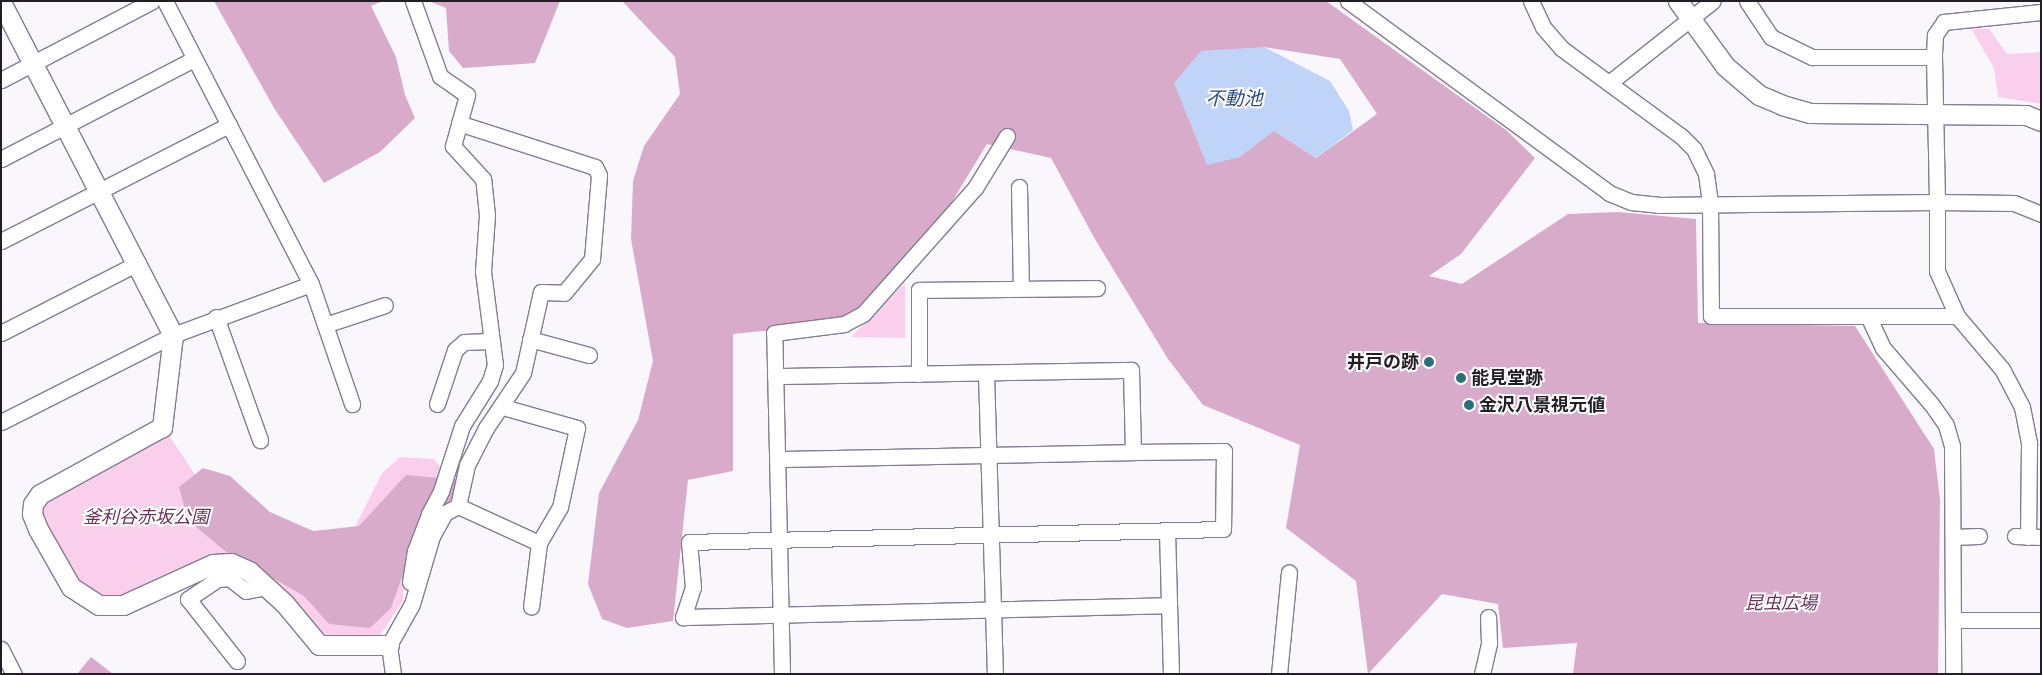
<!DOCTYPE html>
<html>
<head>
<meta charset="utf-8">
<style>
	body { margin:0 }
	#map { position:relative; width:2042px; height:675px; overflow:hidden; background:#f9f7fc; font-family:"Libre Baskerville","Noto Sans JP",serif }
	div>[style] { position:absolute }
	.green>* { inset:0; background:#facfec }
	.forest>* { inset:0; background:#d9abca }
	.water>* { inset:0; background:#bfd4f7 }
	.roads { filter:drop-shadow(1px 0 #837d91) drop-shadow(-1px 0 #837d91) drop-shadow(0 1px #837d91) drop-shadow(0 -1px #837d91) }
	.minor>* { height:15px; margin:-7.5px; padding:0 7.5px; transform-origin:7.5px; border-radius:7.5px; background:#fff }
	.tertiary>* { height:19px; margin:-9.5px; padding:0 9.5px; transform-origin:9.5px; border-radius:9.5px; background:#fff }
	.dots>* { width:14px; height:14px; translate:-50% -50%; box-sizing:border-box; border:2px solid #fff; border-radius:50% }
	span { translate:-50% -50%; white-space:nowrap; text-align:center; line-height:1.15; -webkit-text-stroke:4px #fff; paint-order:stroke }
	.poi-label { font-size:18px; color:#211e26; font-weight:700 }
	.right { translate:-100% -50%; text-align:right }
	.left { translate:0 -50%; text-align:left }
	.park-label { font-size:18px; color:#6b325c; font-style:italic }
	.water-label { font-size:19px; color:#2e4c83; font-style:italic }
	.frame { position:absolute; inset:0; border:2px solid #211e26; pointer-events:none }
</style>
</head>
<body>
<div id="map">
	<div class="green">
		<i style="clip-path:polygon(1971px 28px,1989px 29px,2007px 54px,2041px 52px,2041px 104px,1998px 97px,1994px 68px)"></i>
		<i style="clip-path:polygon(905px 284px,905px 338px,851px 337px,896px 292px)"></i>
		<i style="clip-path:polygon(168px 434px,208px 494px,304px 560px,354px 529px,382px 473px,400px 457px,433px 459px,441px 467px,440px 484px,404px 558px,403px 601px,380px 635px,326px 636px,268px 575px,243px 558px,221px 554px,122px 596px,104px 596px,77px 582px,41px 513px,45px 500px)"></i>
	</div>
	<div class="forest">
		<i style="clip-path:polygon(214px 1px,383px 1px,371px 6px,396px 57px,405px 95px,415px 118px,380px 152px,324px 183px,274px 108px)"></i>
		<i style="clip-path:polygon(429px 1px,560px 1px,535px 63px,463px 68px,449px 51px,446px 8px)"></i>
		<i style="clip-path:polygon(evenodd,622px 1px,1326px 1px,1506px 130px,1535px 158px,1461px 254px,1429px 276px,1462px 284px,1568px 214px,1618px 212px,1696px 219px,1698px 323px,1855px 326px,1934px 449px,1940px 500px,1938px 674px,1573px 674px,1577px 643px,1503px 648px,1498px 604px,1442px 594px,1368px 674px,1356px 581px,1286px 528px,1300px 445px,1203px 405px,1168px 359px,1096px 241px,1051px 158px,987px 144px,907px 276px,846px 322px,733px 334px,733px 471px,688px 480px,673px 621px,627px 628px,602px 619px,588px 584px,599px 493px,638px 420px,653px 361px,631px 239px,633px 181px,644px 146px,680px 94px,675px 57px,622px 1px,1264px 47px,1340px 59px,1377px 114px,1316px 158px,1274px 131px,1264px 47px)"></i>
		<i style="clip-path:polygon(203px 468px,230px 476px,270px 512px,313px 531px,359px 526px,406px 475px,459px 480px,449px 504px,421px 523px,391px 608px,370px 628px,329px 624px,304px 596px,225px 551px,188px 520px,179px 487px)"></i>
		<i style="clip-path:polygon(91px 657px,113px 674px,77px 674px)"></i>
	</div>
	<div class="water">
		<i style="clip-path:polygon(1264px 47px,1330px 81px,1349px 111px,1353px 130px,1316px 158px,1274px 131px,1240px 157px,1207px 165px,1174px 83px,1201px 51px)"></i>
	</div>
	<div class="roads">
		<div class="minor">
			<i style="left:1348px;top:1px;width:324px;rotate:36.3deg"></i>
			<i style="left:1609px;top:193px;width:24px;rotate:22deg"></i>
			<i style="left:1631px;top:202px;width:27px;rotate:6deg"></i>
			<i style="left:1658px;top:205px;width:279px;rotate:-0.6deg"></i>
			<i style="left:1937px;top:202px;width:69px;rotate:90deg"></i>
			<i style="left:1937px;top:271px;width:49px;rotate:66deg"></i>
			<i style="left:1957px;top:316px;width:70px;rotate:49.7deg"></i>
			<i style="left:2002px;top:369px;width:43px;rotate:62.2deg"></i>
			<i style="left:2022px;top:407px;width:38px;rotate:79deg"></i>
			<i style="left:2029px;top:444px;width:93px;rotate:90.6deg"></i>
			<i style="left:1531px;top:1px;width:29px;rotate:65deg"></i>
			<i style="left:1543px;top:27px;width:28px;rotate:49deg"></i>
			<i style="left:1561px;top:48px;width:149px;rotate:36.3deg"></i>
			<i style="left:1681px;top:136px;width:18px;rotate:45deg"></i>
			<i style="left:1694px;top:149px;width:28px;rotate:64deg"></i>
			<i style="left:1706px;top:174px;width:29px;rotate:82deg"></i>
			<i style="left:1710px;top:203px;width:113px;rotate:89.5deg"></i>
			<i style="left:1711px;top:316px;width:246px"></i>
			<i style="left:1747px;top:1px;width:43px;rotate:56.3deg"></i>
			<i style="left:1771px;top:37px;width:46px;rotate:26deg"></i>
			<i style="left:1812px;top:57px;width:122px"></i>
			<i style="left:2041px;top:12px;width:98px;rotate:174.1deg"></i>
			<i style="left:1944px;top:22px;width:16px;rotate:125deg"></i>
			<i style="left:1935px;top:35px;width:22px;rotate:93deg"></i>
			<i style="left:1934px;top:57px;width:145px;rotate:88.8deg"></i>
			<i style="left:1937px;top:202px;width:77px;rotate:0.7deg"></i>
			<i style="left:2014px;top:203px;width:29px;rotate:22deg"></i>
			<i style="left:1px;top:80px;width:170px;rotate:-27.6deg"></i>
			<i style="left:1609px;top:83px;width:132px;rotate:-38.3deg"></i>
			<i style="left:1px;top:159px;width:217px;rotate:-27.4deg"></i>
			<i style="left:1019px;top:187px;width:101px;rotate:88.9deg"></i>
			<i style="left:1px;top:241px;width:256px;rotate:-27deg"></i>
			<i style="left:311px;top:284px;width:127px;rotate:71.1deg"></i>
			<i style="left:216px;top:317px;width:131px;rotate:70.3deg"></i>
			<i style="left:1869px;top:318px;width:33px;rotate:65deg"></i>
			<i style="left:1883px;top:348px;width:75px;rotate:49.3deg"></i>
			<i style="left:1932px;top:405px;width:24px;rotate:55deg"></i>
			<i style="left:1946px;top:425px;width:22px;rotate:74deg"></i>
			<i style="left:1952px;top:446px;width:228px;rotate:89.7deg"></i>
			<i style="left:325px;top:325px;width:63px;rotate:-18.4deg"></i>
			<i style="left:1px;top:333px;width:154px;rotate:-27.1deg"></i>
			<i style="left:530px;top:339px;width:61px;rotate:15.2deg"></i>
			<i style="left:986px;top:373px;width:301px;rotate:88.3deg"></i>
			<i style="left:919px;top:374px;width:84px;rotate:-90deg"></i>
			<i style="left:919px;top:290px;width:178px;rotate:-0.6deg"></i>
			<i style="left:775px;top:376px;width:356px;rotate:-1deg"></i>
			<i style="left:1131px;top:370px;width:82px;rotate:88.6deg"></i>
			<i style="left:1133px;top:452px;width:91px;rotate:-0.6deg"></i>
			<i style="left:1224px;top:451px;width:78px;rotate:90.7deg"></i>
			<i style="left:1223px;top:529px;width:534px;rotate:178.61deg"></i>
			<i style="left:689px;top:542px;width:45px;rotate:84.9deg"></i>
			<i style="left:693px;top:587px;width:32px;rotate:108deg"></i>
			<i style="left:683px;top:617px;width:486px;rotate:-1.4deg"></i>
			<i style="left:437px;top:404px;width:57px;rotate:-71.6deg"></i>
			<i style="left:455px;top:350px;width:12px;rotate:-42deg"></i>
			<i style="left:464px;top:342px;width:27px;rotate:-2deg"></i>
			<i style="left:503px;top:407px;width:77px;rotate:15.8deg"></i>
			<i style="left:577px;top:428px;width:81px;rotate:102.1deg"></i>
			<i style="left:560px;top:507px;width:42px;rotate:120.3deg"></i>
			<i style="left:539px;top:543px;width:64px;rotate:97.1deg"></i>
			<i style="left:1px;top:422px;width:193px;rotate:-26.8deg"></i>
			<i style="left:173px;top:335px;width:147px;rotate:-20.3deg"></i>
			<i style="left:311px;top:284px;width:318px;rotate:-117.3deg"></i>
			<i style="left:778px;top:459px;width:355px;rotate:-1.1deg"></i>
			<i style="left:458px;top:506px;width:89px;rotate:24.6deg"></i>
			<i style="left:1167px;top:531px;width:143px;rotate:88.4deg"></i>
			<i style="left:2015px;top:536px;width:26px;rotate:2deg"></i>
			<i style="left:1953px;top:537px;width:26px;rotate:-2deg"></i>
			<i style="left:410px;top:582px;width:31px;rotate:-81deg"></i>
			<i style="left:415px;top:551px;width:40px;rotate:-69deg"></i>
			<i style="left:429px;top:514px;width:26px;rotate:-62deg"></i>
			<i style="left:441px;top:491px;width:68px;rotate:-72.1deg"></i>
			<i style="left:462px;top:426px;width:53px;rotate:-58.1deg"></i>
			<i style="left:490px;top:381px;width:17px;rotate:-73deg"></i>
			<i style="left:495px;top:365px;width:95px;rotate:-97.3deg"></i>
			<i style="left:483px;top:271px;width:56px;rotate:-85.9deg"></i>
			<i style="left:487px;top:215px;width:36px;rotate:-96deg"></i>
			<i style="left:483px;top:179px;width:45px;rotate:-132.3deg"></i>
			<i style="left:453px;top:146px;width:53px;rotate:-74.6deg"></i>
			<i style="left:467px;top:95px;width:33px;rotate:-145deg"></i>
			<i style="left:440px;top:76px;width:80px;rotate:-109.8deg"></i>
			<i style="left:1953px;top:620px;width:88px"></i>
			<i style="left:1px;top:649px;width:28px;rotate:63deg"></i>
			<i style="left:237px;top:661px;width:79px;rotate:-128.3deg"></i>
			<i style="left:188px;top:599px;width:36px;rotate:-34deg"></i>
			<i style="left:218px;top:579px;width:11px;rotate:-5deg"></i>
			<i style="left:229px;top:578px;width:21px;rotate:37deg"></i>
			<i style="left:246px;top:591px;width:21px;rotate:-11deg"></i>
			<i style="left:393px;top:674px;width:29px;rotate:-98deg"></i>
			<i style="left:389px;top:645px;width:47px;rotate:-60.7deg"></i>
			<i style="left:412px;top:604px;width:71px;rotate:-73.6deg"></i>
			<i style="left:432px;top:536px;width:26px;rotate:-61deg"></i>
			<i style="left:445px;top:513px;width:15px;rotate:-28deg"></i>
			<i style="left:458px;top:506px;width:42px;rotate:-77.6deg"></i>
			<i style="left:467px;top:465px;width:42px;rotate:-62.8deg"></i>
			<i style="left:486px;top:428px;width:66px;rotate:-56.1deg"></i>
			<i style="left:523px;top:373px;width:83px;rotate:-77.5deg"></i>
			<i style="left:541px;top:292px;width:23px;rotate:2deg"></i>
			<i style="left:564px;top:293px;width:44px;rotate:-50.5deg"></i>
			<i style="left:592px;top:259px;width:84px;rotate:-85.2deg"></i>
			<i style="left:599px;top:175px;width:9px;rotate:-117deg"></i>
			<i style="left:595px;top:167px;width:143px;rotate:-162.1deg"></i>
			<i style="left:782px;top:674px;width:341px;rotate:-91.3deg"></i>
			<i style="left:774px;top:333px;width:71px;rotate:-7.3deg"></i>
			<i style="left:844px;top:324px;width:21px;rotate:-28deg"></i>
			<i style="left:863px;top:314px;width:169px;rotate:-48.4deg"></i>
			<i style="left:975px;top:188px;width:61px;rotate:-58.4deg"></i>
			<i style="left:1279px;top:674px;width:102px;rotate:-84.4deg"></i>
			<i style="left:1482px;top:674px;width:32px;rotate:-77deg"></i>
			<i style="left:1489px;top:643px;width:26px;rotate:-92deg"></i>
		</div>
		<div class="tertiary">
			<i style="left:1678px;top:1px;width:80px;rotate:54.1deg"></i>
			<i style="left:1725px;top:66px;width:45px;rotate:40.5deg"></i>
			<i style="left:1759px;top:95px;width:25px;rotate:23deg"></i>
			<i style="left:1782px;top:105px;width:29px;rotate:16deg"></i>
			<i style="left:1810px;top:113px;width:216px;rotate:0.5deg"></i>
			<i style="left:2026px;top:115px;width:16px;rotate:22deg"></i>
			<i style="left:1px;top:2px;width:375px;rotate:62.7deg"></i>
			<i style="left:173px;top:335px;width:93px;rotate:96.8deg"></i>
			<i style="left:162px;top:427px;width:139px;rotate:151.2deg"></i>
			<i style="left:40px;top:494px;width:12px;rotate:125deg"></i>
			<i style="left:33px;top:504px;width:10px;rotate:96deg"></i>
			<i style="left:32px;top:514px;width:16px;rotate:68deg"></i>
			<i style="left:38px;top:529px;width:67px;rotate:60.4deg"></i>
			<i style="left:71px;top:587px;width:33px;rotate:33deg"></i>
			<i style="left:99px;top:605px;width:24px"></i>
			<i style="left:123px;top:605px;width:99px;rotate:-24.5deg"></i>
			<i style="left:213px;top:564px;width:18px;rotate:-3deg"></i>
			<i style="left:231px;top:563px;width:20px;rotate:24deg"></i>
			<i style="left:249px;top:571px;width:49px;rotate:42.5deg"></i>
			<i style="left:285px;top:604px;width:53px;rotate:50.3deg"></i>
			<i style="left:319px;top:645px;width:70px"></i>
		</div>
	</div>
	<div class="dots">
		<i style="left:1429px;top:362px;background:#277178"></i>
		<i style="left:1461px;top:378px;background:#277178"></i>
		<i style="left:1469px;top:405px;background:#277178"></i>
	</div>
	<div class="poi-label">
		<span class="right" style="left:1419px;top:362px">井戸の跡</span>
		<span class="left" style="left:1471px;top:378px">能見堂跡</span>
		<span class="left" style="left:1479px;top:405px">金沢八景視元値</span>
	</div>
	<div class="park-label">
		<span style="left:146px;top:517px">釜利谷赤坂公園</span>
		<span style="left:1781px;top:603px">昆虫広場</span>
	</div>
	<div class="water-label">
		<span style="left:1234px;top:99px">不動池</span>
	</div>
	<div class="frame"></div>
</div>
</body>
</html>
